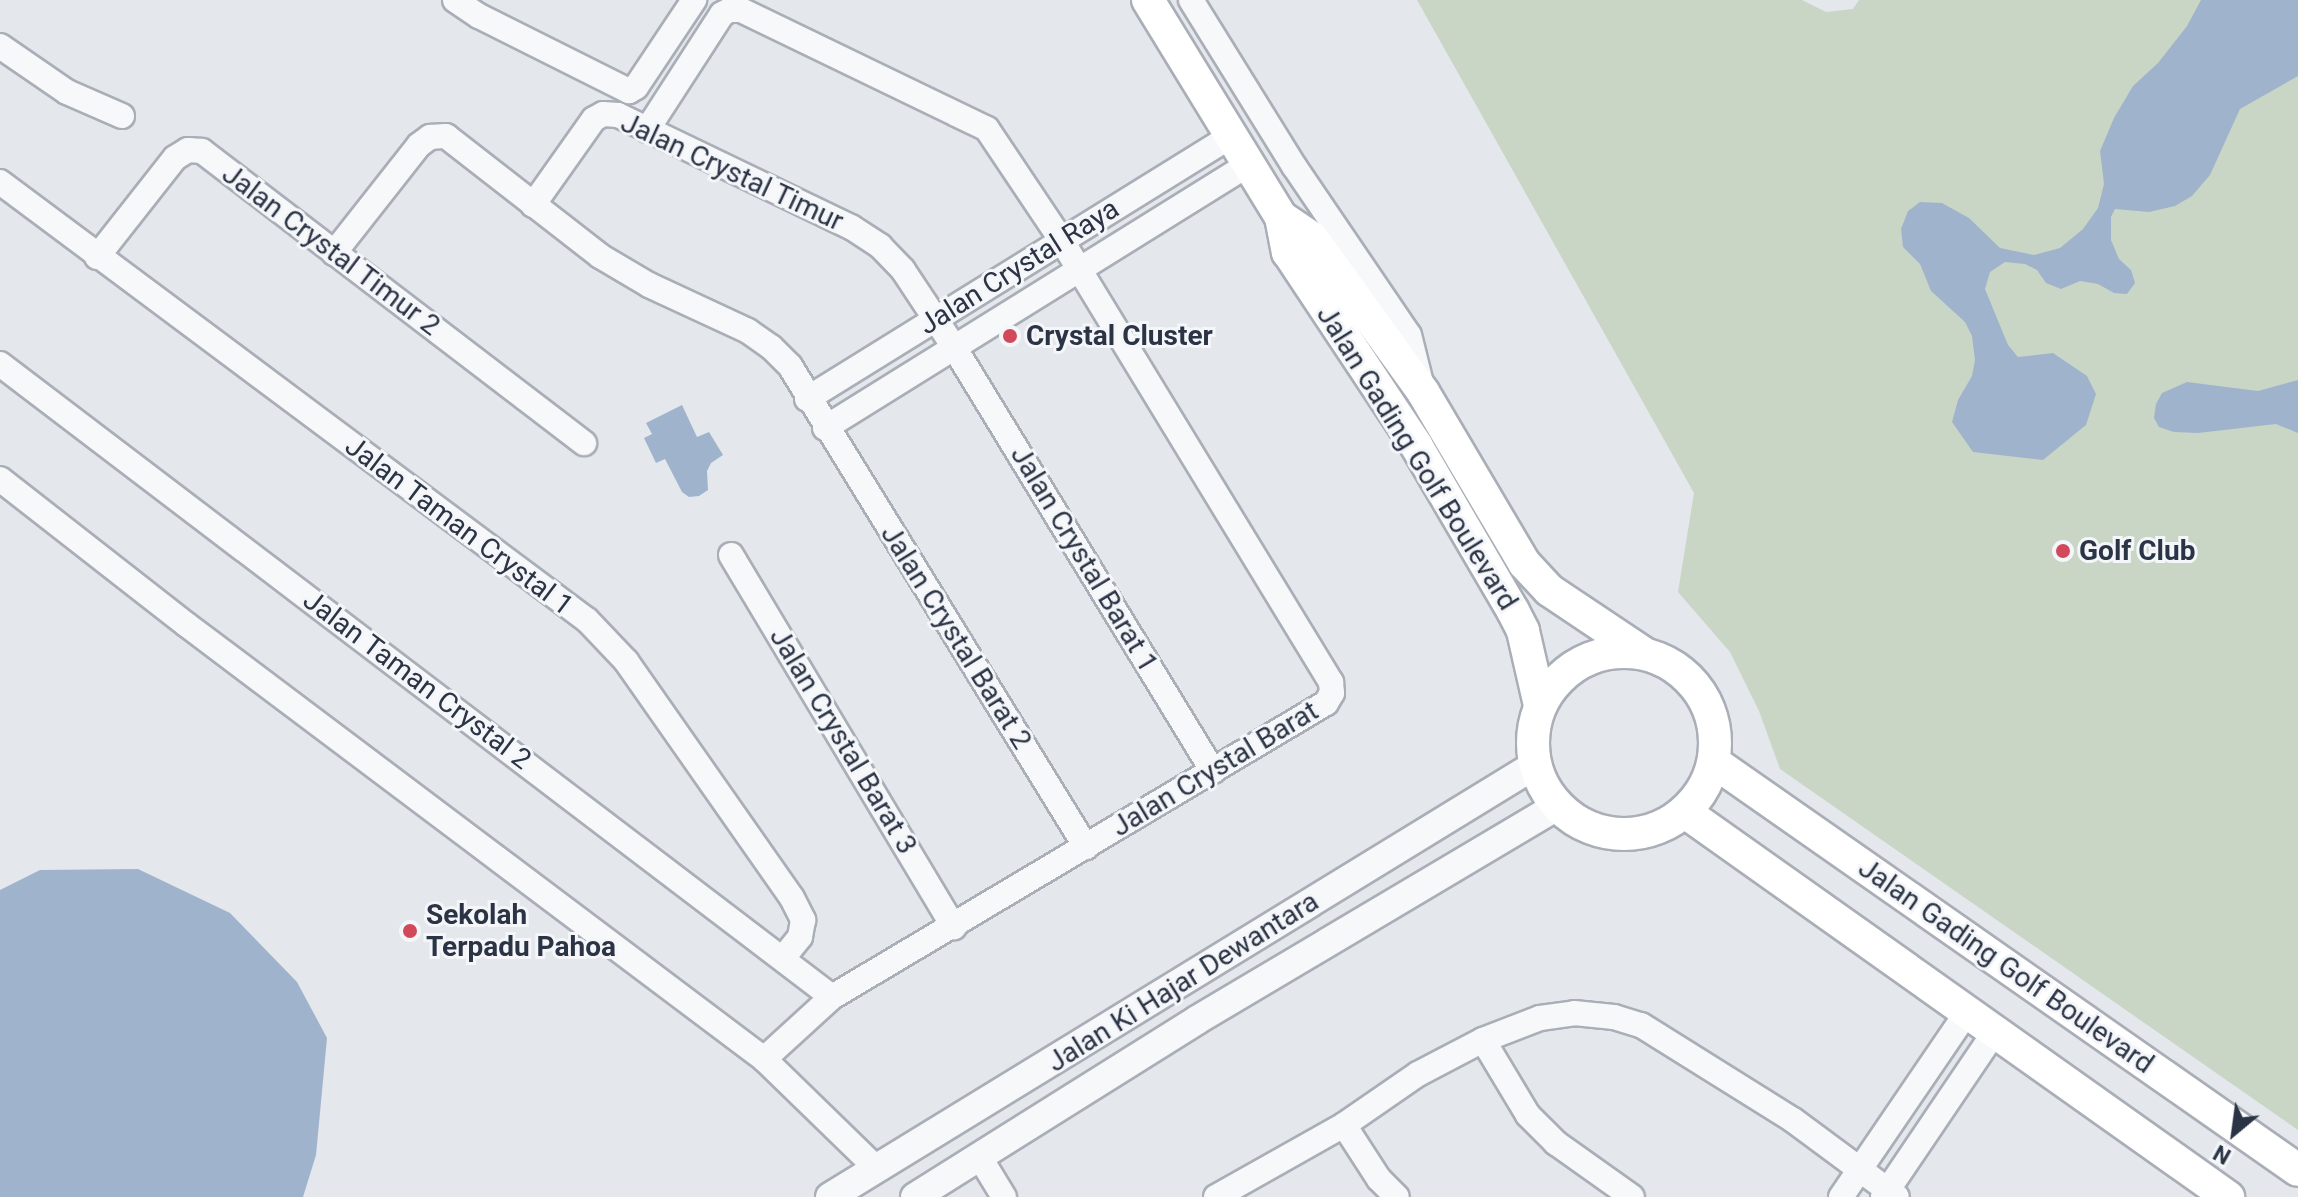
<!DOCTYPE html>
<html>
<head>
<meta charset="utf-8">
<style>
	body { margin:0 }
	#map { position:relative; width:2298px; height:1197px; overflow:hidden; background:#e4e7ec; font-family:Roboto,sans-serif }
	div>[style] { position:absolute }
	.green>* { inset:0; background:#c9d6c5 }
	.water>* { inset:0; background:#9fb4cc }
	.roads { filter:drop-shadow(2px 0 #a9aeb7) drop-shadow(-2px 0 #a9aeb7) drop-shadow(0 2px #a9aeb7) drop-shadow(0 -2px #a9aeb7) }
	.minor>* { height:24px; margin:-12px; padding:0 12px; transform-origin:12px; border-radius:12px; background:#f7f8fa }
	.tertiary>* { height:28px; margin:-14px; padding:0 14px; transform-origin:14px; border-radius:14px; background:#f7f8fa }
	.secondary>* { height:32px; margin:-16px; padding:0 16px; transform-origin:16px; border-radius:16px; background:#fff }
	.secondary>.ring { margin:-16px; padding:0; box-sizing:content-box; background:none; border:32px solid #fff; border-radius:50% }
	.dots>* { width:22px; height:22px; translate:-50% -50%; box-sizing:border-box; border:4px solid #f4f6f9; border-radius:50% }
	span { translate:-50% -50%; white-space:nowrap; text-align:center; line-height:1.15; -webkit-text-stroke:6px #f4f6f9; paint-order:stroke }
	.street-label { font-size:28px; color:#2b3445 }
	.poi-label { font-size:28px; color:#2b3445; font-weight:700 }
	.left { translate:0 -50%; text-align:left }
	.north { position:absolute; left:2194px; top:1093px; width:80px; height:80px; -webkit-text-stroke:6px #f4f6f9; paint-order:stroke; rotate:209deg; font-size:22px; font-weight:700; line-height:32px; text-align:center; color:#2b3445 }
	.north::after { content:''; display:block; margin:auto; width:28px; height:36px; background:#2b3445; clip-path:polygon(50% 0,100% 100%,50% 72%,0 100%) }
</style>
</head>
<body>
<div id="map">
	<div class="green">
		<i style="clip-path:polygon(1417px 0,1802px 0,1826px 12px,1853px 9px,1859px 0,2298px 0,2298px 1130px,1780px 769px,1759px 711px,1730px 652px,1678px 592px,1694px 493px)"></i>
	</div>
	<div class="water">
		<i style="clip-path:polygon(2201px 0,2298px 0,2298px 76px,2240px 109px,2210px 175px,2192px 196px,2175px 206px,2149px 212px,2115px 209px,2111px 217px,2111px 240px,2119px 259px,2131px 270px,2135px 283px,2127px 294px,2114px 293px,2098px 284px,2080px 281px,2061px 289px,2046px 283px,2037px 270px,2025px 264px,2005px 262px,1990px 272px,1985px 289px,2008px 345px,2018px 357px,2053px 353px,2087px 376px,2096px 394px,2086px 425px,2043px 460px,1973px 452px,1952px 422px,1958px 400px,1972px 376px,1975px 360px,1972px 336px,1965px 322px,1931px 291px,1920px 264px,1903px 247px,1901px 229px,1908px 211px,1920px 202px,1942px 203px,1969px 218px,2000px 248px,2034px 255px,2060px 248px,2083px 229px,2098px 208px,2104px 184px,2100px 151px,2114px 118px,2133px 86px,2158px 63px,2187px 26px)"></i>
		<i style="clip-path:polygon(2298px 380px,2298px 433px,2276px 424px,2198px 433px,2174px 432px,2159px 427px,2154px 418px,2156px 404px,2162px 393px,2187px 382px,2258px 391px)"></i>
		<i style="clip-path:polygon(682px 405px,697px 437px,709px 432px,723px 455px,711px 463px,707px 471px,708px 490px,699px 496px,689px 497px,682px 492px,665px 459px,656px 463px,644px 438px,652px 434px,646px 423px)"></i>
		<i style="clip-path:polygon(138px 869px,230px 913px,297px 982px,327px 1038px,316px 1155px,303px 1197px,0 1197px,0 890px,40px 870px)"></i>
	</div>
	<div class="roads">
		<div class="minor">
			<i style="left:455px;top:0;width:29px;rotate:34deg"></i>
			<i style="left:479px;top:16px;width:168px;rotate:26.6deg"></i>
			<i style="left:629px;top:91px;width:8px;rotate:-30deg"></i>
			<i style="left:636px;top:87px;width:105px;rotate:-56.3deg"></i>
			<i style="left:1191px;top:0;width:195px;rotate:58.2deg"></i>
			<i style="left:1294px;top:166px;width:204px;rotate:55.8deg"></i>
			<i style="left:1409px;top:335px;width:54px;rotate:76deg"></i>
			<i style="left:0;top:46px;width:81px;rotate:34.5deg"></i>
			<i style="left:67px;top:92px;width:60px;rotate:23.6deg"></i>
			<i style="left:647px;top:130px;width:138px;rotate:-57.1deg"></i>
			<i style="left:722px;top:14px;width:9px;rotate:-27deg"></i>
			<i style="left:730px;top:10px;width:11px"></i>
			<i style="left:741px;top:10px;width:273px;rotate:25.8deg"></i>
			<i style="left:987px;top:129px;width:135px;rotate:56.2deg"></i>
			<i style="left:1062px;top:241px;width:517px;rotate:58.62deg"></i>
			<i style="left:1331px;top:682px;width:11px;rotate:85deg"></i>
			<i style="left:1332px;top:693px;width:12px;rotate:121deg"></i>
			<i style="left:1326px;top:703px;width:575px;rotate:149.24deg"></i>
			<i style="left:832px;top:997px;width:92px;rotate:137.6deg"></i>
			<i style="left:0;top:182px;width:732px;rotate:36.73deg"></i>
			<i style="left:587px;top:620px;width:57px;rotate:46.4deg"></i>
			<i style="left:626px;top:661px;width:289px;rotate:55deg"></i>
			<i style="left:792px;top:898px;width:25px;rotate:63deg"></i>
			<i style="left:803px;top:920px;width:17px;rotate:100deg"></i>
			<i style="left:800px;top:937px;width:27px;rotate:129deg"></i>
			<i style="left:533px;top:205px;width:105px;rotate:-54.7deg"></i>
			<i style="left:594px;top:119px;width:10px;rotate:-29deg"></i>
			<i style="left:603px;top:114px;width:15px;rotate:4deg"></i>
			<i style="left:618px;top:115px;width:259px;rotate:25.7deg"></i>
			<i style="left:851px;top:227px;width:35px;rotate:33deg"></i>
			<i style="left:880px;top:246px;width:33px;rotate:46deg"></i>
			<i style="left:903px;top:270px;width:92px;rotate:56.5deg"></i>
			<i style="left:954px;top:347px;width:497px;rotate:58.6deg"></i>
			<i style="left:334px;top:253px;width:137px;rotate:-51.8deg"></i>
			<i style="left:419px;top:145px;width:14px;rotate:-36deg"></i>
			<i style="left:430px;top:137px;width:16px;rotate:-4deg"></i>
			<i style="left:446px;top:136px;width:195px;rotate:37.9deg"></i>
			<i style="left:600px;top:256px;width:57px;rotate:30.6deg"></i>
			<i style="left:649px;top:285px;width:109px;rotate:24.9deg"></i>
			<i style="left:748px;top:331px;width:28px;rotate:35deg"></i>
			<i style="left:771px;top:347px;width:27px;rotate:45deg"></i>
			<i style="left:790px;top:366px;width:565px;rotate:58.39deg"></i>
			<i style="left:97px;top:257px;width:126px;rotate:-51.8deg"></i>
			<i style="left:175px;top:158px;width:15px;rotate:-32deg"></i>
			<i style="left:188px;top:150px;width:14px;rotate:4deg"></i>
			<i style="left:202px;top:151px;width:481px;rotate:37.4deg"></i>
			<i style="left:0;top:364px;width:1045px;rotate:37.26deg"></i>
			<i style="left:807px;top:399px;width:499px;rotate:-31.8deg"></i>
			<i style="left:825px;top:428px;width:499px;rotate:-31.9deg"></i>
			<i style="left:0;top:479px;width:237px;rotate:38deg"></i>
			<i style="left:187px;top:625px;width:722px;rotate:36.95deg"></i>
			<i style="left:764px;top:1059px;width:158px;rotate:44.2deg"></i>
			<i style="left:731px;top:555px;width:434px;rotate:59.1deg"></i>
			<i style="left:1483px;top:1040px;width:87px;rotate:59deg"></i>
			<i style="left:1528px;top:1115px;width:40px;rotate:45deg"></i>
			<i style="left:1556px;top:1143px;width:93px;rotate:35.4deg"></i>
			<i style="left:1344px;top:1125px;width:64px;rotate:57.1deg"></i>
			<i style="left:1379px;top:1179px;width:25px;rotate:45deg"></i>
			<i style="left:979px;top:1156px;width:48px;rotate:58.6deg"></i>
			<i style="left:1216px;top:1197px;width:147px;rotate:-29.4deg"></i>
			<i style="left:1344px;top:1125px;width:90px;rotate:-34.6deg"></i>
			<i style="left:1418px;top:1074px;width:73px;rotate:-27.6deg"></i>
			<i style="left:1483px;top:1040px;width:61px;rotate:-21.1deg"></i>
			<i style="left:1540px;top:1018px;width:34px;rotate:-8deg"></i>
			<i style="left:1574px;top:1013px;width:40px;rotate:5.7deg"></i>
			<i style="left:1614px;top:1017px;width:28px;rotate:17deg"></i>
			<i style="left:1641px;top:1025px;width:179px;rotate:32deg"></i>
			<i style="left:1793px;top:1120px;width:129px;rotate:36.5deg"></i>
			<i style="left:1841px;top:1197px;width:222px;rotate:-55.7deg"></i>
			<i style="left:1883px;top:1197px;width:198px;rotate:-55.9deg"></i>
		</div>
		<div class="tertiary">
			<i style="left:830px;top:1197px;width:827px;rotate:-31.5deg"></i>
			<i style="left:915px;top:1197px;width:333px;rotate:-32.1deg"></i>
			<i style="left:1197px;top:1020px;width:420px;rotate:-30.7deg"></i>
		</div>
		<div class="secondary">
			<i style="left:1148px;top:0;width:255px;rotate:58.5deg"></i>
			<i style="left:1281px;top:217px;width:36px;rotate:79deg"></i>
			<i style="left:1288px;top:252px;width:232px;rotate:56.4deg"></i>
			<i style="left:1416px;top:445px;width:192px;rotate:59.7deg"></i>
			<i style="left:1513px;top:611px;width:22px;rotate:63deg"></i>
			<i style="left:1523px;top:631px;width:76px;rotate:77.1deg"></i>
			<i style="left:1281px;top:217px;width:37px;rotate:34deg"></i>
			<i style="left:1312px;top:238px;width:190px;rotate:54.2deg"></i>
			<i style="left:1423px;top:392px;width:199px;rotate:59.4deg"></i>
			<i style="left:1524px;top:563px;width:37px;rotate:47deg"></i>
			<i style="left:1549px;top:590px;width:113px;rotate:33.8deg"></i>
			<i class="ring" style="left:1533px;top:652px;width:150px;height:150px"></i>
			<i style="left:1714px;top:762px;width:712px;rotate:34.94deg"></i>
			<i style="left:1685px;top:812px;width:666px;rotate:35.34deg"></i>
		</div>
	</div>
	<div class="dots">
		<i style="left:1010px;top:336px;background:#d1495b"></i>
		<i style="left:2063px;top:551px;background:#d1495b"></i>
		<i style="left:410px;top:931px;background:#d1495b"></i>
	</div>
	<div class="street-label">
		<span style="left:732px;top:172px;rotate:25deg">Jalan Crystal Timur</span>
		<span style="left:331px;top:250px;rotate:37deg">Jalan Crystal Timur 2</span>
		<span style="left:1019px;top:267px;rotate:-32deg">Jalan Crystal Raya</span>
		<span style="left:1417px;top:458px;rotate:58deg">Jalan Gading Golf Boulevard</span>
		<span style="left:459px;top:526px;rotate:37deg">Jalan Taman Crystal 1</span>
		<span style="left:1084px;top:559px;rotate:59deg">Jalan Crystal Barat 1</span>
		<span style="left:956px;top:637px;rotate:58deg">Jalan Crystal Barat 2</span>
		<span style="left:417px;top:680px;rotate:37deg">Jalan Taman Crystal 2</span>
		<span style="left:843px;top:741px;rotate:59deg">Jalan Crystal Barat 3</span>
		<span style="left:1215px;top:769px;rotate:-31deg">Jalan Crystal Barat</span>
		<span style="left:2006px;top:966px;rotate:35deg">Jalan Gading Golf Boulevard</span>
		<span style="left:1183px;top:982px;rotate:-32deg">Jalan Ki Hajar Dewantara</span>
	</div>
	<div class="poi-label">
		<span class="left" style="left:1026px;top:336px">Crystal Cluster</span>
		<span class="left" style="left:2079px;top:551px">Golf Club</span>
		<span class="left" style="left:426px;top:931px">Sekolah<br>Terpadu Pahoa</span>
	</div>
	<div class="north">N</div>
</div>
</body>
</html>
